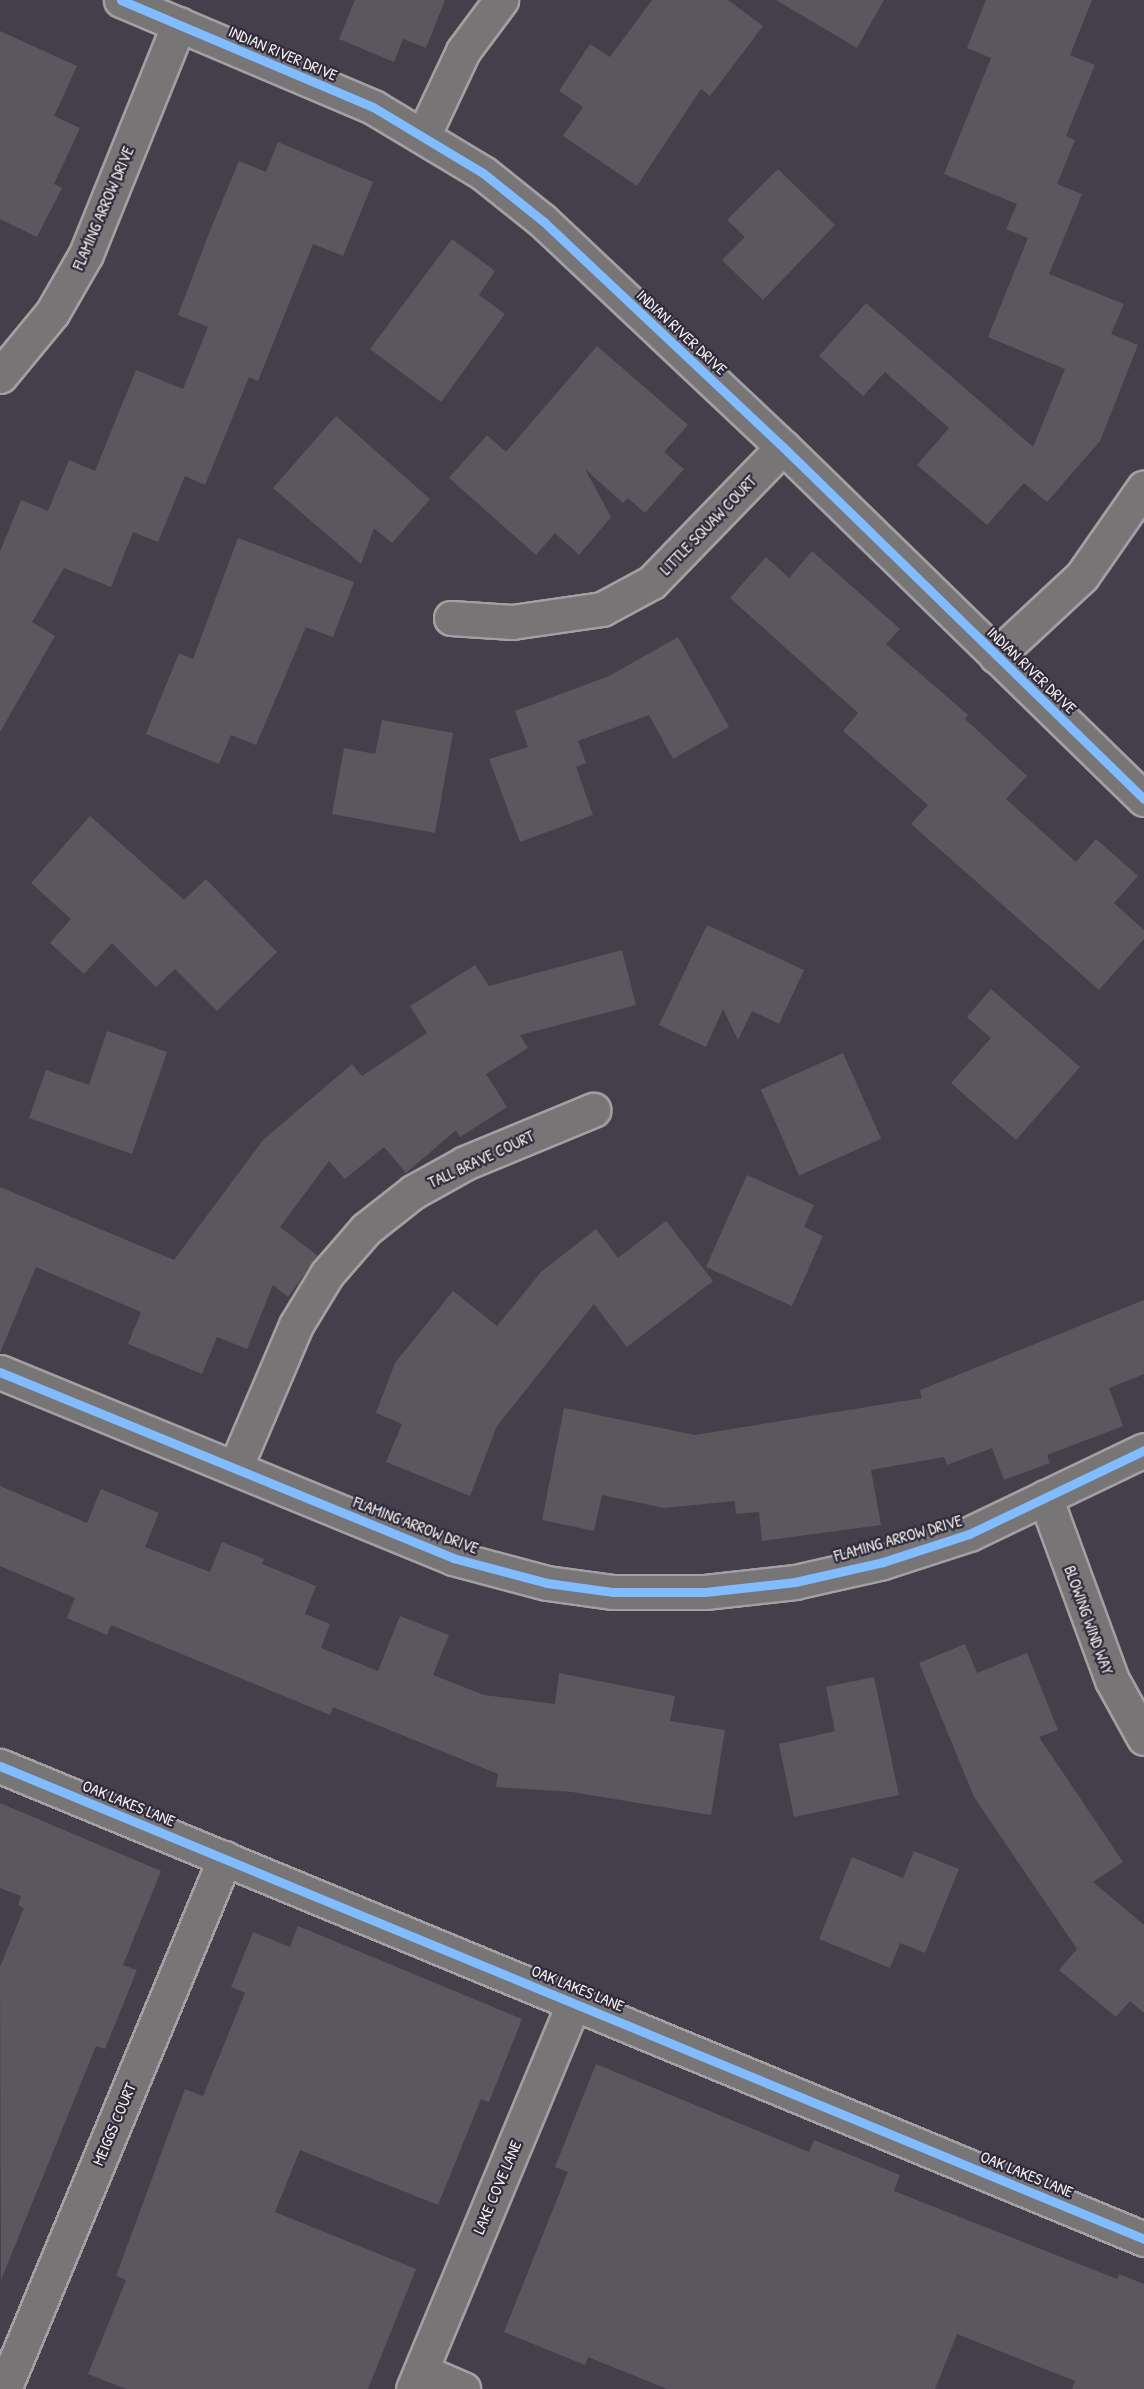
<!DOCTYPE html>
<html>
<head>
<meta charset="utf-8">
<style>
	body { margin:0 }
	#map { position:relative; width:1144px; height:2389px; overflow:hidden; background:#443f4a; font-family:"Patrick Hand",sans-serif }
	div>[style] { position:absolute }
	.building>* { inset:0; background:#5c565f; transform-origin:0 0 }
	.roads { filter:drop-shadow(2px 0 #a3a0a3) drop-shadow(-2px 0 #a3a0a3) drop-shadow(0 2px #a3a0a3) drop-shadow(0 -2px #a3a0a3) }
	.minor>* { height:33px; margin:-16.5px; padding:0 16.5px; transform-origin:16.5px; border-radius:16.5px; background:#787577 }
	.cycleway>* { height:9px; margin:-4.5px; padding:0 4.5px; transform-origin:4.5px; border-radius:4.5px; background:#80bcff }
	span { translate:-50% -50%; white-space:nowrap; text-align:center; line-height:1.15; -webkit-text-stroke:4.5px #2f2a3d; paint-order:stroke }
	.street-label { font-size:16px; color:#f4f1e8 }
</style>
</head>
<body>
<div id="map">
	<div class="building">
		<i style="clip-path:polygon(355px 0,445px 0,426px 48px,403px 39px,394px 62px,339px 39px)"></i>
		<i style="clip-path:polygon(652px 0,728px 0,763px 26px,710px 96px,701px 89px,637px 186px,563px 136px,583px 107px,559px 91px,590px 44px,610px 57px)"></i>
		<i style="clip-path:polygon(776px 0,884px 0,857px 48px)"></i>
		<i style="clip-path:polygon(986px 0,1092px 0,1070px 55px,1095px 65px,1066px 136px,1075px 140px,1057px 184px,1082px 194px,1049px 274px,1124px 304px,1111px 334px,1138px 345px,1100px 441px,1047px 502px,1024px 483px,987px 525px,917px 465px,949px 428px,885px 372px,863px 396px,819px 356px,866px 303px,1033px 447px,1065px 369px,988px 337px,1028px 238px,1006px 229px,1017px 204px,944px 174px,991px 58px,967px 48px)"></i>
		<i style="clip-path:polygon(0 31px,77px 66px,54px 116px,80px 128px,54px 184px,62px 188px,37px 237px,0 219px)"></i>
		<i style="clip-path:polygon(278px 142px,373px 182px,343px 256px,313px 244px,258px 381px,249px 377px,205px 485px,185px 476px,158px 542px,133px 532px,111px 587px,64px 568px,32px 622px,55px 636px,0 732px,0 552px,21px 500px,48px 511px,69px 460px,95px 471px,136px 370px,183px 389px,208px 327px,178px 315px,209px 233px,239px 161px,266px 172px)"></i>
		<i style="clip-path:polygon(778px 169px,835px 225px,763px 300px,722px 260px,745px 237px,727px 220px)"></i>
		<i style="clip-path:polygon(452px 239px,495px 271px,479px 295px,505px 314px,441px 402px,370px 349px)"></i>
		<i style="clip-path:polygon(597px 346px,688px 425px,664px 452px,684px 469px,645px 513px,628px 498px,623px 503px,585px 469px,611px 517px,579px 555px,555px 533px,536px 555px,449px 478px,487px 435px,506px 452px)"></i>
		<i style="clip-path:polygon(336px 416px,430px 499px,392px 543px,374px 528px,361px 564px,273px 488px)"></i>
		<i style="clip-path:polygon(238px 538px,354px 582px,333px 637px,306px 627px,256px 745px,231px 735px,219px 764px,146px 734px,179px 653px,193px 659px)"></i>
		<i style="clip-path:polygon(812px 551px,900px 629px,886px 644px,968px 715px,965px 719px,1027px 776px,1006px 799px,1076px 862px,1096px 839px,1138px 876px,1114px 903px,1144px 930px,1144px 939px,1099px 990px,911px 824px,928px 805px,843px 731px,858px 713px,730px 598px,766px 557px,789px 578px)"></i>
		<i style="clip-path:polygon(678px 637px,729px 727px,673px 759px,649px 715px,578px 741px,586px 763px,576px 767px,593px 815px,520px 842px,489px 759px,528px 747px,515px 711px,609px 676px)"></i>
		<i style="clip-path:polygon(382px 720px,453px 733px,435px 833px,332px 814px,344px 748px,375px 754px)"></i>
		<i style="clip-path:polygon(90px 816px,184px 900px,206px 879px,277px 952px,217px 1011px,175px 969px,156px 987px,112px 943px,84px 974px,50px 943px,71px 919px,31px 883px)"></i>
		<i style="clip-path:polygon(707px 925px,804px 970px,779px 1024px,752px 1011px,738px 1040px,723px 1009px,706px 1047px,659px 1025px)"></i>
		<i style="clip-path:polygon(622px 950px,636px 1005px,520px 1035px,528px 1048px,486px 1074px,507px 1107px,460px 1137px,456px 1130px,406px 1173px,384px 1147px,345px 1179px,329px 1161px,280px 1227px,318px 1256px,288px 1297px,273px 1285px,247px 1349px,217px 1337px,202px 1374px,128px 1344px,141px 1312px,36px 1267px,0 1353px,0 1187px,174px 1260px,263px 1140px,352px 1064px,362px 1076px,427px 1033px,410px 1006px,475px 965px,489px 986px)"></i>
		<i style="clip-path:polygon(991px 989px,1080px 1067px,1016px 1140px,951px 1083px,991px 1038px,967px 1017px)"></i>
		<i style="clip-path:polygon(107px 1031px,167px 1052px,132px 1154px,29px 1118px,46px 1070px,89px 1085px)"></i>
		<i style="left:843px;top:1053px;width:94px;height:90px;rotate:66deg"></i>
		<i style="clip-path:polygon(747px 1175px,814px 1205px,804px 1227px,823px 1236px,792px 1306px,706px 1267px)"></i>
		<i style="clip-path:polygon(666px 1221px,713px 1281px,627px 1347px,594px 1304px,497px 1426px,470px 1496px,386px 1462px,402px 1424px,376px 1413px,395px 1363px,453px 1291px,497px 1326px,541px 1272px,596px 1229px,618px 1258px)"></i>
		<i style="clip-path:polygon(1144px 1300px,1144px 1374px,1109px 1388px,1123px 1426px,1047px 1455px,1050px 1463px,1004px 1480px,992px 1448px,947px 1465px,944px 1457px,871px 1470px,881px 1525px,762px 1541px,759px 1512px,736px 1514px,735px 1501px,664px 1508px,602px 1495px,594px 1531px,542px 1520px,564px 1408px,695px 1435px,922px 1398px,920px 1390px)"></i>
		<i style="clip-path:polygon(0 1486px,87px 1523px,101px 1489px,159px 1513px,145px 1547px,210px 1572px,222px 1542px,264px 1559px,262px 1564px,316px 1586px,305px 1614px,330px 1624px,321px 1648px,378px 1671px,400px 1616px,449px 1635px,433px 1675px,484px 1695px,555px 1704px,559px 1673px,675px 1696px,670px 1721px,725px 1730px,711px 1815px,572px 1792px,496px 1787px,498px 1774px,333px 1707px,330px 1715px,111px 1625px,107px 1635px,67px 1618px,75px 1598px,0 1566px)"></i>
		<i style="clip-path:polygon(965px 1644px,977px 1673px,1027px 1653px,1058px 1730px,1039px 1737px,1123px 1862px,1093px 1882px,1144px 1925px,1144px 2013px,1130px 2001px,1116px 2017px,1059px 1970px,1077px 1949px,974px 1797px,919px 1663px)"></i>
		<i style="clip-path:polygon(874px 1677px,899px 1795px,794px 1817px,779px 1744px,835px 1731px,826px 1687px)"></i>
		<i style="clip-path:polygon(0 1803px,161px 1871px,123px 1965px,137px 1970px,105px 2049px,96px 2046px,1px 2280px,0 1967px,24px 1908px,18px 1905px,21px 1896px,0 1888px)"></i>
		<i style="clip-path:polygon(914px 1851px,959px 1869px,925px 1953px,900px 1943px,890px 1968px,819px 1939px,852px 1857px,903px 1878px)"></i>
		<i style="clip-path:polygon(298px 1926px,522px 2019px,489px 2102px,481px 2099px,438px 2205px,300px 2150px,275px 2212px,416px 2269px,368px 2389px,126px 2389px,88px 2374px,126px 2280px,116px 2276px,185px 2089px,203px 2096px,245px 1993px,231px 1987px,253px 1932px,290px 1947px)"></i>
		<i style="clip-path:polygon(596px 2064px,809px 2152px,814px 2140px,900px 2175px,894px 2191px,1117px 2279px,1119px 2274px,1144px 2284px,1144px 2389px,1072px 2389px,1075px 2381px,957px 2334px,935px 2389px,667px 2389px,588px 2357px,585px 2365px,504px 2332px,568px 2172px,555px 2167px)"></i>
	</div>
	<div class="roads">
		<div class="minor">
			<i style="left:121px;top:0;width:274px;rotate:23deg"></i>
			<i style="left:373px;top:107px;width:128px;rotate:31deg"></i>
			<i style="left:483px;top:173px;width:77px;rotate:38.7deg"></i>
			<i style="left:543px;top:221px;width:330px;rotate:43.3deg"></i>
			<i style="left:783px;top:447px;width:504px;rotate:44.28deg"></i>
			<i style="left:424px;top:134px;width:92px;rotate:-64.8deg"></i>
			<i style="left:463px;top:51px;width:64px;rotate:-53.3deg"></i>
			<i style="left:0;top:376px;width:82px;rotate:-50.5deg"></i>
			<i style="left:52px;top:313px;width:68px;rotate:-60deg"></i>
			<i style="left:86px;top:254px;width:248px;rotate:-68deg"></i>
			<i style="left:451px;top:618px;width:61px;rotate:3.8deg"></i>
			<i style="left:512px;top:622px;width:91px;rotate:-8.2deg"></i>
			<i style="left:602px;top:609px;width:57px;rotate:-28.4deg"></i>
			<i style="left:652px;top:582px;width:188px;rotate:-45.9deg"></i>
			<i style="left:996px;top:656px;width:117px;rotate:-42.9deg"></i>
			<i style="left:1082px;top:576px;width:108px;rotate:-55.1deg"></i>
			<i style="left:0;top:1372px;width:490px;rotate:22.3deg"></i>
			<i style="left:453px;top:1558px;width:97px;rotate:14.9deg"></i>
			<i style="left:547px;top:1583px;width:67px;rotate:7.8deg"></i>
			<i style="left:613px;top:1592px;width:92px"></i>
			<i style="left:705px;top:1592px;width:91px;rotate:-6.3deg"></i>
			<i style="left:795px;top:1582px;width:90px;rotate:-12.8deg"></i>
			<i style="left:883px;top:1562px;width:90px;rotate:-18deg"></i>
			<i style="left:969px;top:1534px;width:194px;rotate:-25.6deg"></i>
			<i style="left:235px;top:1468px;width:155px;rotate:-66.9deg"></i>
			<i style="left:296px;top:1325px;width:60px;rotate:-58.7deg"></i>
			<i style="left:327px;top:1274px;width:60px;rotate:-49.1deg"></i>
			<i style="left:366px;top:1229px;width:60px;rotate:-38.2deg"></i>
			<i style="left:413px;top:1192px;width:60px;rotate:-29.1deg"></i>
			<i style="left:465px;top:1163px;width:139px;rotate:-22.5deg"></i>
			<i style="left:1045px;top:1497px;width:195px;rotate:69.9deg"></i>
			<i style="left:1112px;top:1680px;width:66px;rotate:61.1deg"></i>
			<i style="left:0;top:1766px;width:1238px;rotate:22.46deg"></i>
			<i style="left:421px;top:2371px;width:46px;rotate:23.2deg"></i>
			<i style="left:4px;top:2389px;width:575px;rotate:-67.4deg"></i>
			<i style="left:413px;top:2389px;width:418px;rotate:-67.4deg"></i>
		</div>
	</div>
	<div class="cycleway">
		<i style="left:121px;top:0;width:274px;rotate:23deg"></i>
		<i style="left:373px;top:107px;width:128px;rotate:31deg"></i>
		<i style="left:483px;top:173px;width:77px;rotate:38.7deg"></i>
		<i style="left:543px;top:221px;width:330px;rotate:43.3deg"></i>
		<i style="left:783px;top:447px;width:504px;rotate:44.28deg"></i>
		<i style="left:0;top:1372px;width:490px;rotate:22.3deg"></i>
		<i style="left:453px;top:1558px;width:97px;rotate:14.9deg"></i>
		<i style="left:547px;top:1583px;width:67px;rotate:7.8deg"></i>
		<i style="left:613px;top:1592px;width:92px"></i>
		<i style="left:705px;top:1592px;width:91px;rotate:-6.3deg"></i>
		<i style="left:795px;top:1582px;width:90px;rotate:-12.8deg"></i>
		<i style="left:883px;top:1562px;width:90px;rotate:-18deg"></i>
		<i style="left:969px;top:1534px;width:194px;rotate:-25.6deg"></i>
		<i style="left:0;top:1766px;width:1238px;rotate:22.46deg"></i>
	</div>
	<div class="street-label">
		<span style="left:283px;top:53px;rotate:23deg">INDIAN RIVER DRIVE</span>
		<span style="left:103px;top:208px;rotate:-67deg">FLAMING ARROW DRIVE</span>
		<span style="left:682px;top:332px;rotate:43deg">INDIAN RIVER DRIVE</span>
		<span style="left:708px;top:525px;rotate:-46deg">LITTLE SQUAW COURT</span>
		<span style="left:1032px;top:670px;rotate:44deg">INDIAN RIVER DRIVE</span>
		<span style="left:481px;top:1159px;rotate:-25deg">TALL BRAVE COURT</span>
		<span style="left:416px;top:1525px;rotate:21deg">FLAMING ARROW DRIVE</span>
		<span style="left:898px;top:1538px;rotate:-16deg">FLAMING ARROW DRIVE</span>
		<span style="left:1089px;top:1620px;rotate:70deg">BLOWING WIND WAY</span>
		<span style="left:129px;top:1803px;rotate:22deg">OAK LAKES LANE</span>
		<span style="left:578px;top:1988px;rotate:22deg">OAK LAKES LANE</span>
		<span style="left:114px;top:2124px;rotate:-67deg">MEIGGS COURT</span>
		<span style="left:1027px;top:2174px;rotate:22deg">OAK LAKES LANE</span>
		<span style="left:497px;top:2187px;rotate:-67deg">LAKE COVE LANE</span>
	</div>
</div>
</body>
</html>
